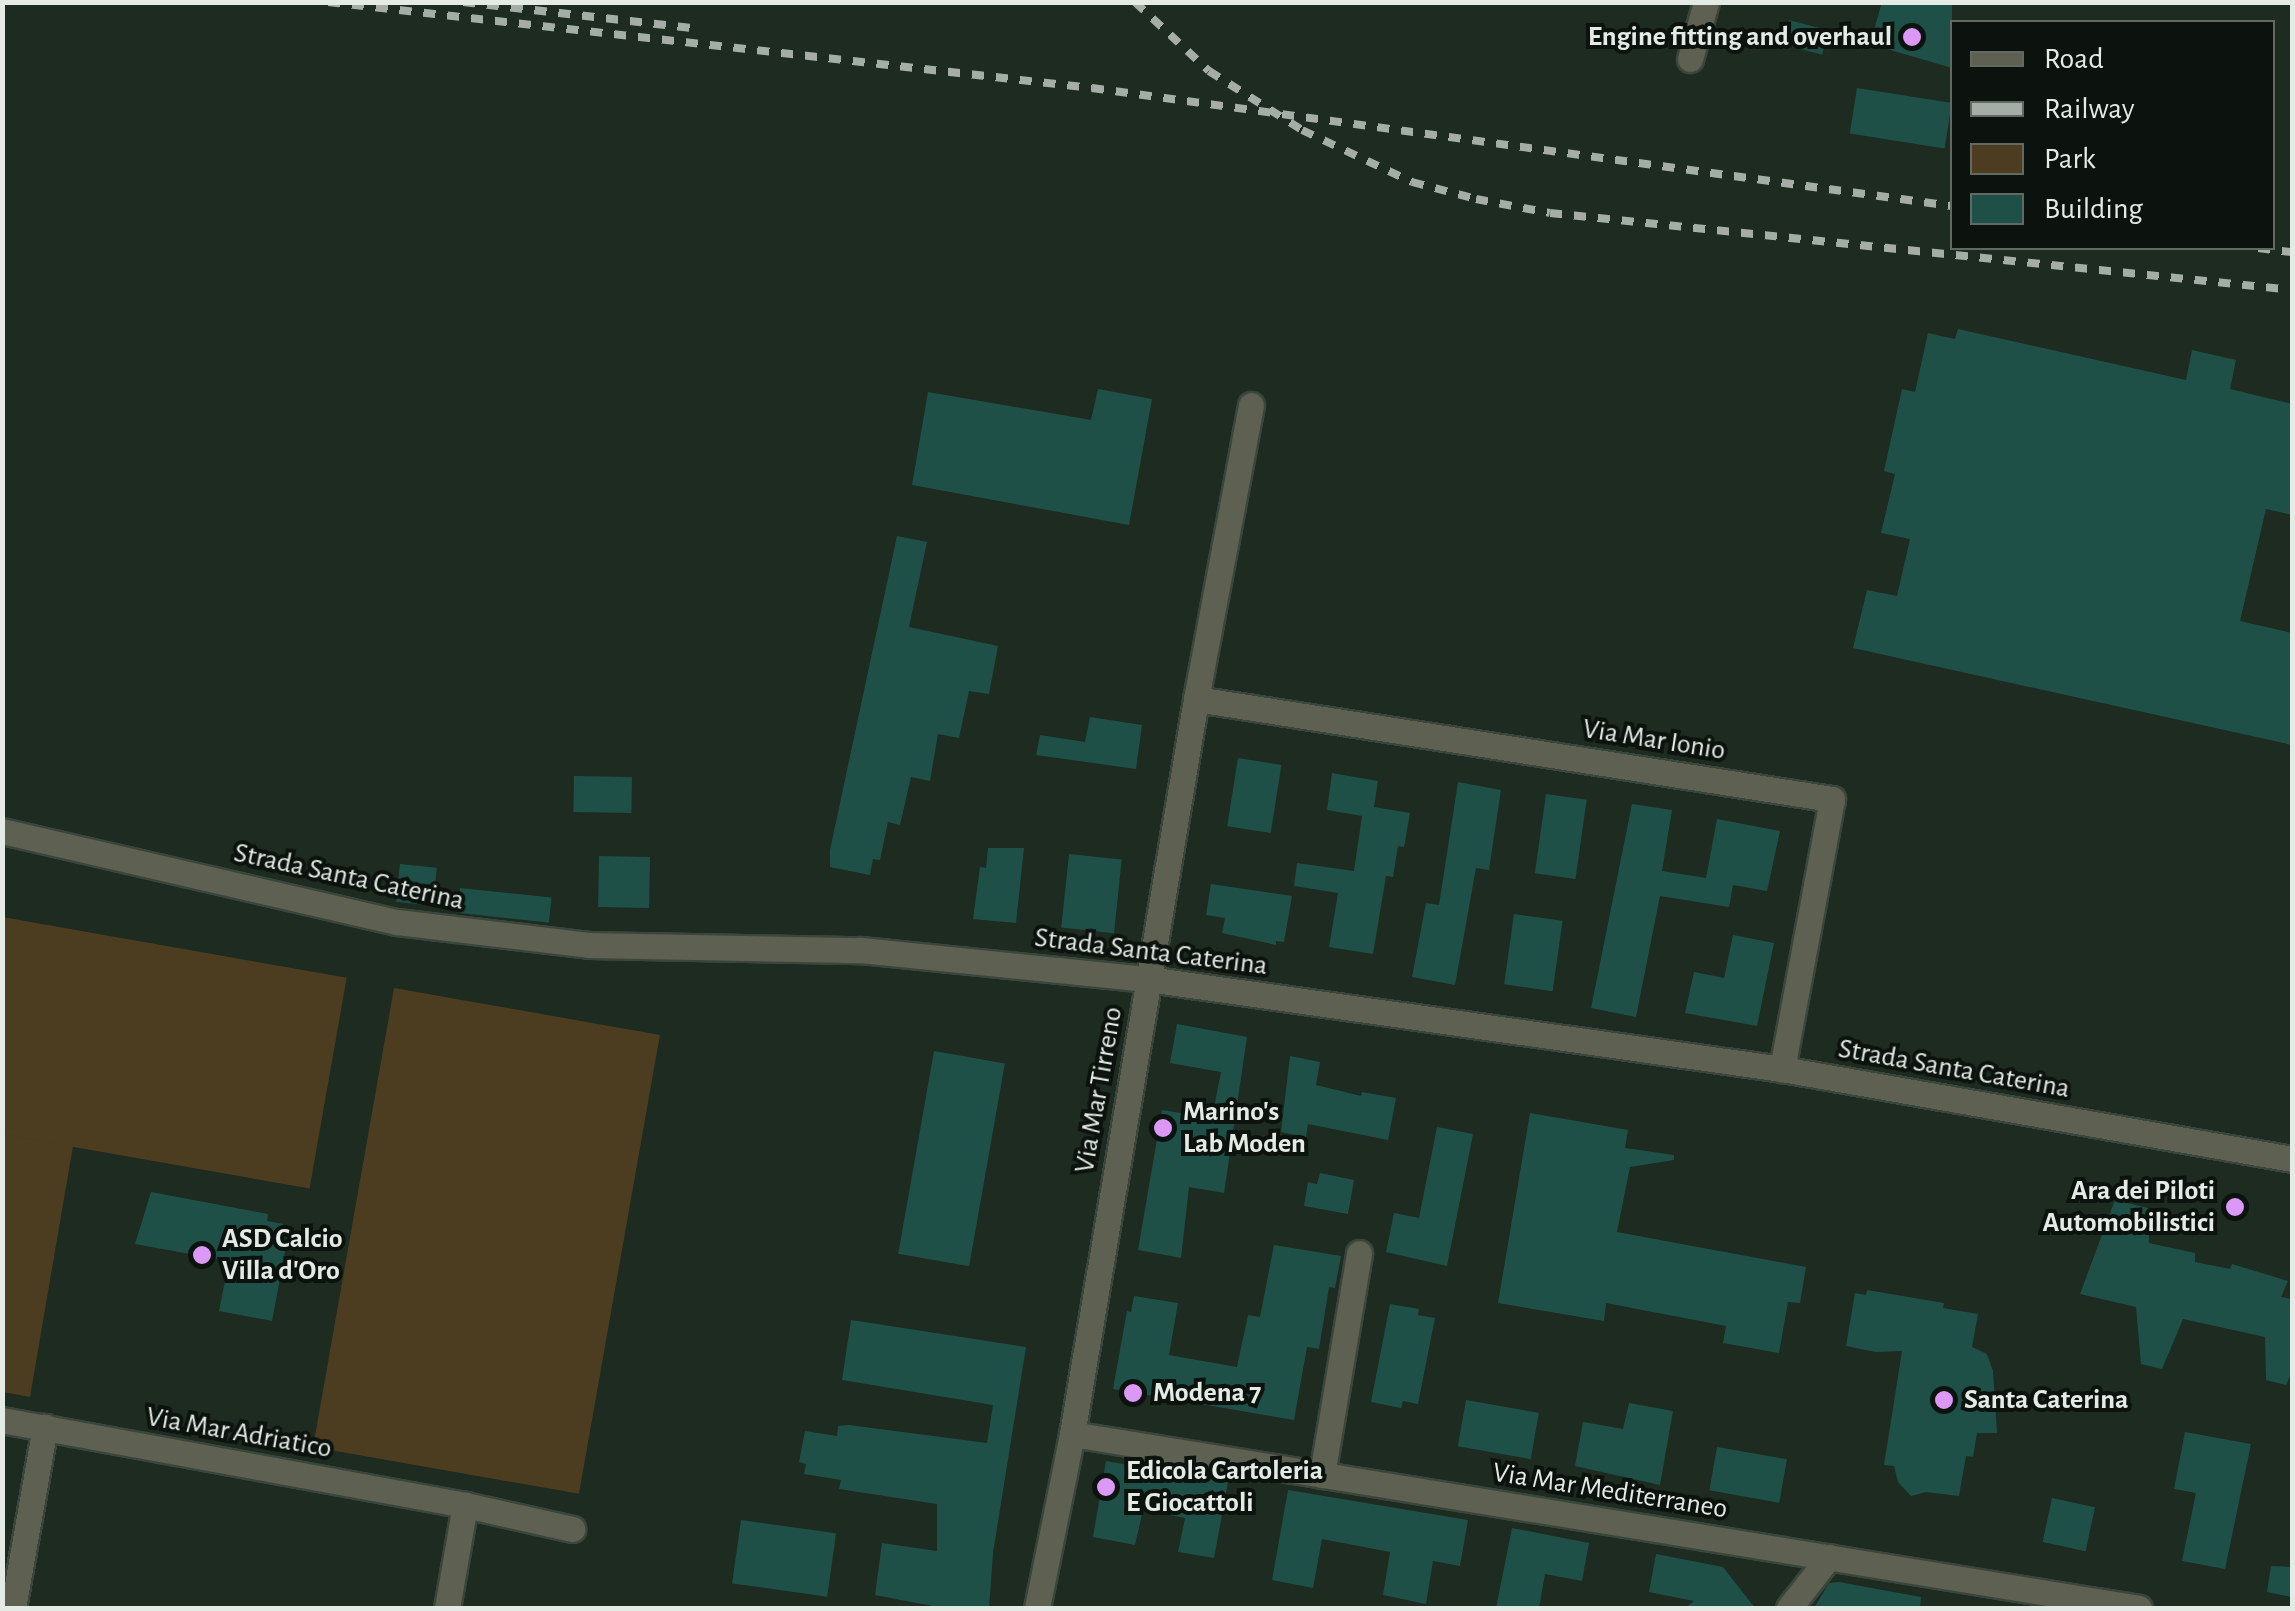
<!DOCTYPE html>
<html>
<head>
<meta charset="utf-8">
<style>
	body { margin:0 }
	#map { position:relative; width:2295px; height:1611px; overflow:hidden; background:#1e2b20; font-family:"Alegreya Sans",sans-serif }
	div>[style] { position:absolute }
	.green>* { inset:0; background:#4c3d20; transform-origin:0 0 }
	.building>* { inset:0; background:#1e5048; transform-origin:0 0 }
	.roads { filter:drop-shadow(2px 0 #3a463b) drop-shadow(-2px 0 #3a463b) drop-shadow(0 2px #3a463b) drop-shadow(0 -2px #3a463b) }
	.street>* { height:25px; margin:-12.5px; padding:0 12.5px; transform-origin:12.5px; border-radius:12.5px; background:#5e6051 }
	.rail>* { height:8px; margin-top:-4px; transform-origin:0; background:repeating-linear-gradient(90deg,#a4aea6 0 12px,transparent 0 24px) }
	.dots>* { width:28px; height:28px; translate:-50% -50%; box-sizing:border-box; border:5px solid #0c120d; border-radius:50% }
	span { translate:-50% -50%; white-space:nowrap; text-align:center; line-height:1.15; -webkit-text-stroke:8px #0c120d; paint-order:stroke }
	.poi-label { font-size:28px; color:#e3ebe4; font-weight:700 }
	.right { translate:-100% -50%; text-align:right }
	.left { translate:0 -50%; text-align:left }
	.street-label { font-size:28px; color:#e3ebe4 }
	.frame { position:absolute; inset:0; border:5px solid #e3ebe4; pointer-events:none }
	.legend { position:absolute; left:1950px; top:20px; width:325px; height:230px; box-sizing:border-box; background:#0c120d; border:2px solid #626963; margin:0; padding:12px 18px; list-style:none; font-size:30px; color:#e3ebe4 }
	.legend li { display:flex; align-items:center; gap:20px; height:50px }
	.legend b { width:50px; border:2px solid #626963 }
</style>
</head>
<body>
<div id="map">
	<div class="green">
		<i style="left:2px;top:917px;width:350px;height:214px;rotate:10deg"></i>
		<i style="left:394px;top:988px;width:270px;height:466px;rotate:10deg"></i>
		<i style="clip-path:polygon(2px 1134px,73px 1146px,30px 1397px,3px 1392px)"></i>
	</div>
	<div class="building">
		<i style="clip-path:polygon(1882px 2px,1952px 2px,1952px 68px,1870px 44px)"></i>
		<i style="left:1789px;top:20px;width:41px;height:25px;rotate:15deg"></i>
		<i style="left:1857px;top:88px;width:96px;height:46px;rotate:9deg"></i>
		<i style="clip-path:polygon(1958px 329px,2186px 380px,2192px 350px,2236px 360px,2230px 389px,2292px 404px,2292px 515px,2266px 509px,2240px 621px,2292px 633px,2292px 745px,1853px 648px,1867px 590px,1897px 596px,1910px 539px,1881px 533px,1895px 474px,1884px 471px,1902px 389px,1915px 392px,1928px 333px,1955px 339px)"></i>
		<i style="clip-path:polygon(1098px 389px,1152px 399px,1129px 525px,912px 485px,928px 392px,1091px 420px)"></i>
		<i style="clip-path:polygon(897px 536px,927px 542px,909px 627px,998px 646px,989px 694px,969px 691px,959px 738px,938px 734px,930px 781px,911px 777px,900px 825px,888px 822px,880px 860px,873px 859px,870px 875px,830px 867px,830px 850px)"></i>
		<i style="clip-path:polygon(1090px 717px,1142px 725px,1136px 769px,1036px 755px,1040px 735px,1085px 742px)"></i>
		<i style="left:1238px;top:758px;width:44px;height:69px;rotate:9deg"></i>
		<i style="clip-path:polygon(1332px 773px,1378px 781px,1374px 807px,1410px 813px,1404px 847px,1398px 846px,1393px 877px,1386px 876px,1373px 954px,1329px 947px,1338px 893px,1294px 886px,1297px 863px,1354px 871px,1362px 816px,1327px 810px)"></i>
		<i style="left:574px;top:776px;width:58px;height:36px;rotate:1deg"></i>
		<i style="clip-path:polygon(1458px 782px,1501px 790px,1489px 870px,1476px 868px,1455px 985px,1412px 977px,1426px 903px,1439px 905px)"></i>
		<i style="left:1546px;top:794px;width:41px;height:80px;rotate:8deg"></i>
		<i style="clip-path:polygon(1632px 804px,1672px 810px,1662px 871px,1706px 878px,1717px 819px,1780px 831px,1767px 891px,1733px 885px,1729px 907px,1660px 896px,1636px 1017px,1591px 1008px)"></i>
		<i style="clip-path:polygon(988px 848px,1024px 848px,1016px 923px,973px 919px,980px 867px,986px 868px)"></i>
		<i style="left:1069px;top:854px;width:53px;height:74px;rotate:6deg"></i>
		<i style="left:599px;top:856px;width:51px;height:51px;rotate:1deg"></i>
		<i style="left:400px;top:864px;width:37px;height:38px;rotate:6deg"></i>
		<i style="clip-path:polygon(1211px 884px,1292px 896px,1284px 942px,1276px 941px,1276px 945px,1222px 933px,1225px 918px,1206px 915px)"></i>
		<i style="left:460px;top:888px;width:92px;height:25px;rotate:6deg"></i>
		<i style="left:1514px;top:914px;width:49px;height:71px;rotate:8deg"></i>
		<i style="clip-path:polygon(1733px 935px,1774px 943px,1757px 1026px,1685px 1013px,1694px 972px,1724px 978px)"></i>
		<i style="clip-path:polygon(1177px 1024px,1247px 1037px,1224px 1193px,1189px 1187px,1181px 1258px,1138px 1250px,1162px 1110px,1212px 1118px,1221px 1072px,1170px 1063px)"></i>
		<i style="left:934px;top:1051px;width:72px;height:206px;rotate:10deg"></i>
		<i style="clip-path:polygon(1290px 1056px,1320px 1062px,1316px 1085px,1361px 1096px,1362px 1092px,1396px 1098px,1388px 1140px,1308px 1124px,1306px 1137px,1281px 1132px)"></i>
		<i style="clip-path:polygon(1530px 1113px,1628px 1130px,1625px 1148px,1674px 1155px,1674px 1160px,1630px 1167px,1617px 1232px,1806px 1267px,1800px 1303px,1788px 1302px,1779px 1353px,1723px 1343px,1726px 1326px,1606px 1303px,1604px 1321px,1498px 1303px)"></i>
		<i style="clip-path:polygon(1437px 1127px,1473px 1134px,1447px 1266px,1386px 1252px,1394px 1213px,1419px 1218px)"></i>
		<i style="clip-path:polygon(1320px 1173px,1354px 1180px,1348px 1214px,1304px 1206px,1308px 1182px,1317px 1184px)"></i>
		<i style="clip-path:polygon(151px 1192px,268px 1214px,267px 1221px,283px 1224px,280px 1240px,287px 1241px,272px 1321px,219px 1311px,229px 1261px,135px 1244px)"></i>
		<i style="clip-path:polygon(2115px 1200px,2148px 1208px,2149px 1243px,2195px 1253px,2195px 1262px,2230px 1269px,2232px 1264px,2288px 1281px,2281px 1297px,2292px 1299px,2292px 1372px,2286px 1385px,2266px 1380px,2265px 1337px,2183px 1319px,2162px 1369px,2141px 1364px,2136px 1307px,2080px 1294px)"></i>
		<i style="clip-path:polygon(1274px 1245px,1341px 1256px,1335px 1288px,1329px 1287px,1319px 1349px,1307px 1347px,1294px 1420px,1113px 1389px,1127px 1311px,1131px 1312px,1134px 1296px,1178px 1303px,1169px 1355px,1237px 1367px,1248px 1315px,1260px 1317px)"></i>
		<i style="clip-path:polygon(1867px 1290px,1944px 1303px,1943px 1308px,1978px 1314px,1972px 1347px,1987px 1354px,1993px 1371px,1997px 1433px,1977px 1433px,1973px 1457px,1966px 1456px,1959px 1496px,1926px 1492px,1911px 1496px,1898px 1482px,1894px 1466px,1884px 1465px,1902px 1351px,1876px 1352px,1846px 1346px,1855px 1293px,1866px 1295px)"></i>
		<i style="clip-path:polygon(1390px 1304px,1419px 1309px,1418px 1315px,1435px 1318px,1418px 1404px,1403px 1401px,1401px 1408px,1371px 1402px)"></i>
		<i style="clip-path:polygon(851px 1320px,1026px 1347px,993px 1553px,989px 1608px,943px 1608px,875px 1595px,882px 1543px,937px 1551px,937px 1504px,839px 1489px,841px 1480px,804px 1474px,806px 1464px,799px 1462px,805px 1431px,837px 1436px,838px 1426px,849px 1425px,987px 1443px,993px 1405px,842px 1380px)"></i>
		<i style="left:1466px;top:1400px;width:74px;height:47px;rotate:10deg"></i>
		<i style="clip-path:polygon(1629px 1403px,1673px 1411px,1660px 1485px,1575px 1466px,1583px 1422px,1623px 1429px)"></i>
		<i style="clip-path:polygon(2185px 1432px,2251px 1444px,2225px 1569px,2182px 1561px,2196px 1493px,2174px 1489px)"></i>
		<i style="left:1717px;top:1447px;width:71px;height:44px;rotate:10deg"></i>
		<i style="clip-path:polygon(1106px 1461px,1228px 1482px,1214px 1558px,1178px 1552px,1185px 1518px,1143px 1510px,1135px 1545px,1093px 1537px)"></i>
		<i style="clip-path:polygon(1288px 1490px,1468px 1520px,1460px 1566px,1433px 1561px,1426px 1604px,1383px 1595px,1390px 1552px,1322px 1539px,1313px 1588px,1272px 1580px)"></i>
		<i style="left:2052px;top:1498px;width:44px;height:45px;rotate:12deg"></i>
		<i style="left:741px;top:1520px;width:96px;height:64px;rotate:8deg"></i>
		<i style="clip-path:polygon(1512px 1528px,1589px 1543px,1582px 1581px,1545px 1574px,1539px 1608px,1496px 1608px)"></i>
		<i style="clip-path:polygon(1656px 1554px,1723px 1567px,1755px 1608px,1685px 1608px,1694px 1601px,1649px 1592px)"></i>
		<i style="clip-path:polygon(2271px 1566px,2292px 1567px,2292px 1597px,2267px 1592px)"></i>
		<i style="clip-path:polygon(1839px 1582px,1921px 1597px,1920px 1608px,1814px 1608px,1829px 1583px)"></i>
	</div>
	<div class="roads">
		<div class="street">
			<i style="left:1690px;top:59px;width:59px;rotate:-74.3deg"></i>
			<i style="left:1196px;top:699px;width:644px;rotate:8.94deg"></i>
			<i style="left:1832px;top:799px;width:275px;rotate:100.5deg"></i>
			<i style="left:2px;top:831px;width:405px;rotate:13deg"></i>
			<i style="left:397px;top:922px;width:193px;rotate:6.8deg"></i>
			<i style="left:589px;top:945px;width:272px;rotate:1.1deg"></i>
			<i style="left:861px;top:950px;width:288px;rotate:5.8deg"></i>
			<i style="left:1148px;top:979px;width:640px;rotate:8.08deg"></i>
			<i style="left:1782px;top:1069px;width:518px;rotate:10.01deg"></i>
			<i style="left:2px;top:1420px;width:471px;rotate:10.4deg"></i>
			<i style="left:465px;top:1505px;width:110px;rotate:12.6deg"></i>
			<i style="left:1072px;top:1434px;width:1081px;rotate:9.26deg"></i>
			<i style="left:1322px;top:1475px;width:225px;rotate:-80.5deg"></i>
			<i style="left:13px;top:1608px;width:184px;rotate:-80deg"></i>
			<i style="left:447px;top:1608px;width:105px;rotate:-80.1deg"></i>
			<i style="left:1037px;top:1608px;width:177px;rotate:-78.6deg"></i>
			<i style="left:1072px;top:1434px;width:745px;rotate:-80.42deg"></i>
			<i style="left:1196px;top:699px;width:299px;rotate:-79.4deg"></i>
			<i style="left:1789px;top:1608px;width:65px;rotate:-51.9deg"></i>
		</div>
	</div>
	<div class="rail">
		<i style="left:328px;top:2px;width:769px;rotate:6.42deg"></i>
		<i style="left:1092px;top:88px;width:868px;rotate:7.81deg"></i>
		<i style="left:463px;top:2px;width:230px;rotate:6.5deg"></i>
		<i style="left:1135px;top:2px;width:101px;rotate:43deg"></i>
		<i style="left:1209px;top:71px;width:110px;rotate:32.4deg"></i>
		<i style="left:1302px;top:130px;width:122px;rotate:25.3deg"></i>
		<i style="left:1412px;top:182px;width:66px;rotate:14.9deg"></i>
		<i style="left:1476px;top:199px;width:75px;rotate:10.7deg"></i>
		<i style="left:1550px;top:213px;width:746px;rotate:5.92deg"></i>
		<i style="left:2258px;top:248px;width:34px;rotate:7deg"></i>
	</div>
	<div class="dots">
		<i style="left:1912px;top:37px;background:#db99f5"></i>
		<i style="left:1163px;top:1128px;background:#db99f5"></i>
		<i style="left:2235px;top:1207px;background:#db99f5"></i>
		<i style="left:202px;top:1255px;background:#db99f5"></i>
		<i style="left:1133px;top:1393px;background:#db99f5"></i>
		<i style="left:1944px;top:1400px;background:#db99f5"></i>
		<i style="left:1106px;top:1487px;background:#db99f5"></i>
	</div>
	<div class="poi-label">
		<span class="right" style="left:1892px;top:37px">Engine fitting and overhaul</span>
		<span class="left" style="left:1183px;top:1128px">Marino's<br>Lab Moden</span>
		<span class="right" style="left:2215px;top:1207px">Ara dei Piloti<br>Automobilistici</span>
		<span class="left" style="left:222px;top:1255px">ASD Calcio<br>Villa d'Oro</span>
		<span class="left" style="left:1153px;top:1393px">Modena 7</span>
		<span class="left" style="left:1964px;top:1400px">Santa Caterina</span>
		<span class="left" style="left:1126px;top:1487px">Edicola Cartoleria<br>E Giocattoli</span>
	</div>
	<div class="street-label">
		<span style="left:1654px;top:740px;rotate:9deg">Via Mar Ionio</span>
		<span style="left:349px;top:877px;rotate:12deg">Strada Santa Caterina</span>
		<span style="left:1151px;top:952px;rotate:7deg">Strada Santa Caterina</span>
		<span style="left:1954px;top:1069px;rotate:10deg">Strada Santa Caterina</span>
		<span style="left:1099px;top:1090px;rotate:-80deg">Via Mar Tirreno</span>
		<span style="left:239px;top:1433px;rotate:10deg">Via Mar Adriatico</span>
		<span style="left:1610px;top:1491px;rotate:9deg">Via Mar Mediterraneo</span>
	</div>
	<div class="frame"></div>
	<ul class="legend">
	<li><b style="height:12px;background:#5e6051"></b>Road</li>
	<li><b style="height:12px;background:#a4aea6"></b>Railway</li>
	<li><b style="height:28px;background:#4c3d20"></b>Park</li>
	<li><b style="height:28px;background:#1e5048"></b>Building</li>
	</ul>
</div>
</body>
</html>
